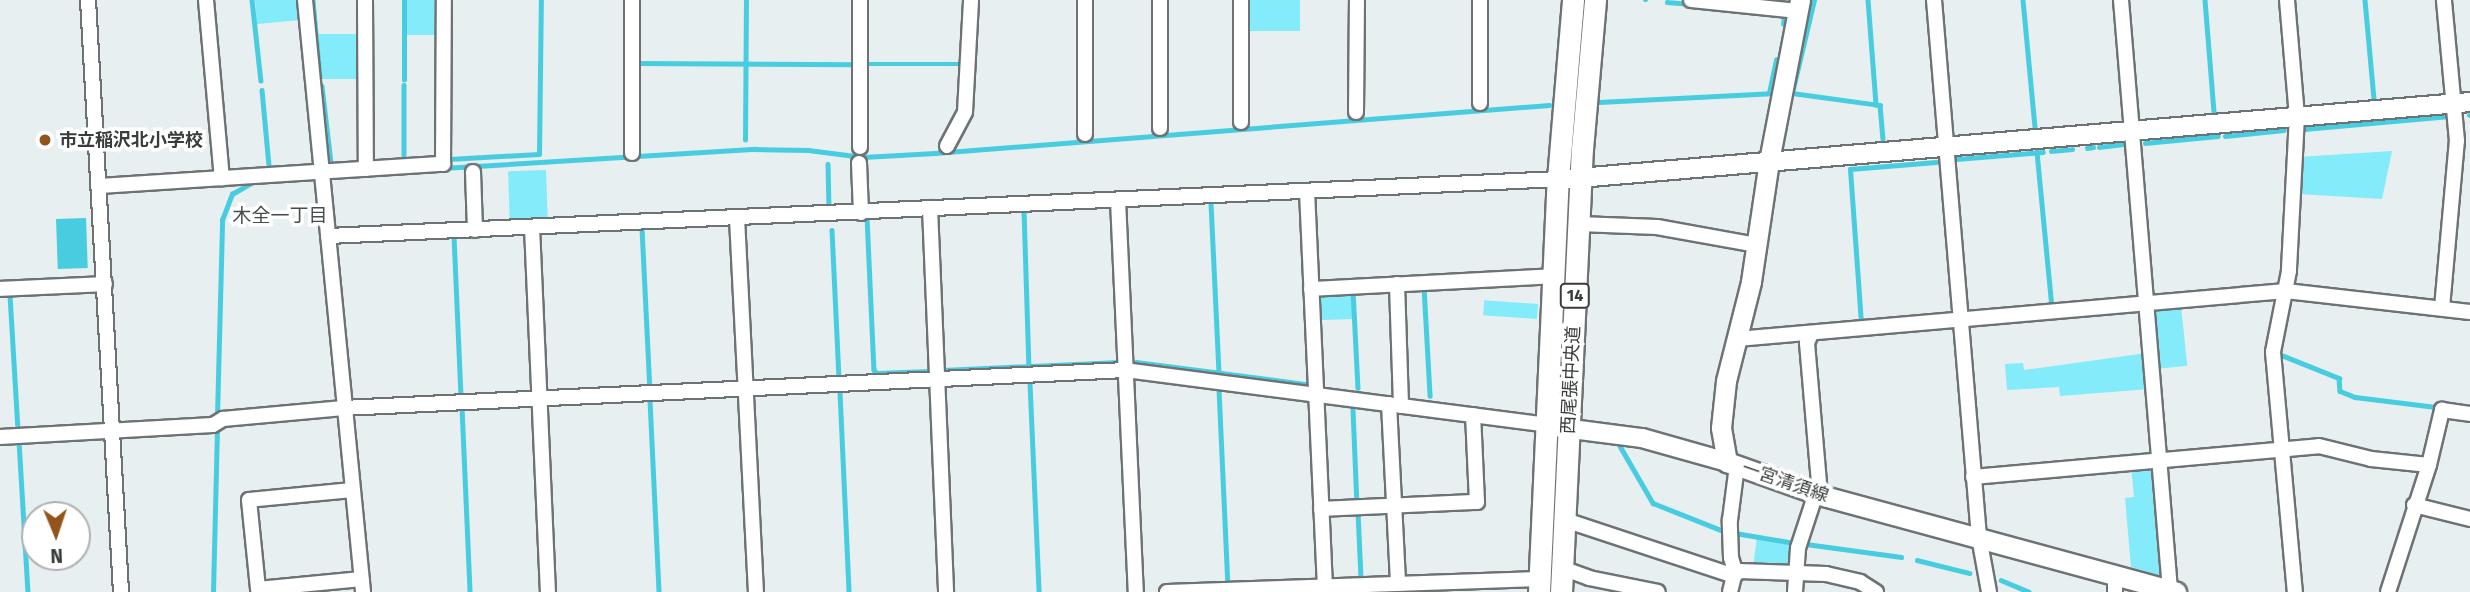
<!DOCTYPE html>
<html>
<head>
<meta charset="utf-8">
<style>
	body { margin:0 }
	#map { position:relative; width:2470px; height:592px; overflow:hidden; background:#e7eff0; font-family:"Fira Sans","Noto Sans JP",sans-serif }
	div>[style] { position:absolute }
	.green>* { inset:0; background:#83ebfa; transform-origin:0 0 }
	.water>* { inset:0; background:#48cde0; transform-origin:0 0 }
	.stream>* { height:4.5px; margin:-2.25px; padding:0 2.25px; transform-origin:2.25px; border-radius:2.25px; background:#48cde0 }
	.roads { filter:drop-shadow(2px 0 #6d7374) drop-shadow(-2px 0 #6d7374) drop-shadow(0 2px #6d7374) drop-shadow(0 -2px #6d7374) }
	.minor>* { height:14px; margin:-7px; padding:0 7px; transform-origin:7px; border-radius:7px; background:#fff }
	.tertiary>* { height:18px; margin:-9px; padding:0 9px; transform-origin:9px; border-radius:9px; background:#fff }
	.secondary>* { height:19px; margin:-9.5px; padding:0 9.5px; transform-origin:9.5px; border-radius:9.5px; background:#fff }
	.primary>* { height:21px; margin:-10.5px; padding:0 10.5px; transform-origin:10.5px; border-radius:10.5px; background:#fff }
	.dots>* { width:19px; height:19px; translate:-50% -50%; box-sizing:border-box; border:4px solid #fff; border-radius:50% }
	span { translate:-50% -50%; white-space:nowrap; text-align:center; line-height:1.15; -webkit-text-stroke:7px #fff; paint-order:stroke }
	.shield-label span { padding:2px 5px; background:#fff; border:2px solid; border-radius:5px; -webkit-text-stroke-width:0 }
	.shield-label { font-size:16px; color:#393c3c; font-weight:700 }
	.poi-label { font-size:18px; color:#393c3c; font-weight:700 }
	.left { translate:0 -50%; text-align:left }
	.street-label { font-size:18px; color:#393c3c }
	.neighbourhood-label { font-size:19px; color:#464c4d }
	.north { position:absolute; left:21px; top:501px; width:70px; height:70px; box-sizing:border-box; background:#fff; border:2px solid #b0b1b1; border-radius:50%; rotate:178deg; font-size:19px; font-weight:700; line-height:28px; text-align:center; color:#393c3c }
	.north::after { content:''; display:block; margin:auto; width:24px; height:32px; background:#92541a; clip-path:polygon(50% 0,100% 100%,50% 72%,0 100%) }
</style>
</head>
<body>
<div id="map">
	<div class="green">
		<i style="clip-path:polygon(255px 0,299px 0,301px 20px,257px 24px)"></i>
		<i style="left:407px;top:0;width:34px;height:35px"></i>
		<i style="left:1244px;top:0;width:56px;height:31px"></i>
		<i style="left:319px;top:34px;width:38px;height:45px"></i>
		<i style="clip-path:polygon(2392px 151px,2382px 199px,2298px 194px,2298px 157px)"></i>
		<i style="left:546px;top:170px;width:48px;height:38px;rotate:88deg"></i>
		<i style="left:1352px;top:293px;width:26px;height:37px;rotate:88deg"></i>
		<i style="left:1538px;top:304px;width:15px;height:54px;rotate:94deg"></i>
		<i style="left:2181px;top:306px;width:60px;height:27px;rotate:84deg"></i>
		<i style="clip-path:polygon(2147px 353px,2150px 389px,2060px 396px,2059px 387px,2007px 390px,2005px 364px,2023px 363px,2024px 370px)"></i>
		<i style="clip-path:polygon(2131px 466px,2156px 468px,2162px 576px,2131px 567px,2125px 498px,2134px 497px)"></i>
		<i style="clip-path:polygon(1757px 538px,1795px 545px,1789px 566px,1784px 569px,1753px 566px)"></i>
	</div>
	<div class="water">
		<i style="left:86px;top:218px;width:50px;height:30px;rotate:88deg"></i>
	</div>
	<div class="stream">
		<i style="left:252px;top:0;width:81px;rotate:83.7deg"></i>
		<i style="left:313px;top:0;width:78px;rotate:84.9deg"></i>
		<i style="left:1645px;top:0;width:1px"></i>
		<i style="left:1868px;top:0;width:105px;rotate:85.6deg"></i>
		<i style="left:2023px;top:0;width:128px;rotate:84.6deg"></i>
		<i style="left:2205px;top:0;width:112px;rotate:85.4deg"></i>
		<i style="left:2365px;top:0;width:98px;rotate:84.8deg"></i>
		<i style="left:1667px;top:2px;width:24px;rotate:5deg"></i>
		<i style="left:1783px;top:24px;width:6px;rotate:-81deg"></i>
		<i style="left:637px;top:63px;width:219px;rotate:0.3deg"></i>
		<i style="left:864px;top:64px;width:97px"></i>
		<i style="left:404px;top:80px;width:80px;rotate:-90deg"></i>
		<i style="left:404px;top:85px;width:74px;rotate:90deg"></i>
		<i style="left:322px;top:86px;width:78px;rotate:83.3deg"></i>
		<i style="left:262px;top:90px;width:75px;rotate:84.7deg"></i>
		<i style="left:1769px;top:93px;width:34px;rotate:-78deg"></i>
		<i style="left:1788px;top:93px;width:4px"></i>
		<i style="left:1792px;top:93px;width:96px;rotate:-76.7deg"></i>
		<i style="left:1792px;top:93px;width:89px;rotate:7.8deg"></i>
		<i style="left:1880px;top:105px;width:34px;rotate:85deg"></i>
		<i style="left:1599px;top:102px;width:177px;rotate:-2.9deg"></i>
		<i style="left:2469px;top:115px;width:1px;rotate:-45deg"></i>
		<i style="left:2304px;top:129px;width:146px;rotate:-5.1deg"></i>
		<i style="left:2225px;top:136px;width:59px;rotate:-5.8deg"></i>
		<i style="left:745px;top:140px;width:140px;rotate:-89.6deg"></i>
		<i style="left:2145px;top:143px;width:73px;rotate:-5.5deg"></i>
		<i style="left:2099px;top:147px;width:26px;rotate:-7deg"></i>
		<i style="left:2087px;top:148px;width:6px;rotate:-9deg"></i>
		<i style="left:2051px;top:151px;width:21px;rotate:-5deg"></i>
		<i style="left:2037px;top:152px;width:156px;rotate:84.5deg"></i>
		<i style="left:404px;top:159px;width:34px;rotate:-3deg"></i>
		<i style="left:449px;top:159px;width:90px;rotate:-3.2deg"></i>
		<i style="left:539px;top:154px;width:154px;rotate:-89.3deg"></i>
		<i style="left:1956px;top:159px;width:87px;rotate:-4.6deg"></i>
		<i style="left:828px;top:164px;width:43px;rotate:88.7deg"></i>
		<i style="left:443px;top:168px;width:313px;rotate:-3.5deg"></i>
		<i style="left:755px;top:149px;width:53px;rotate:1.1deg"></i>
		<i style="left:808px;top:150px;width:55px;rotate:7.3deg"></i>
		<i style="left:863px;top:157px;width:72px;rotate:-3.2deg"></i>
		<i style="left:935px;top:153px;width:616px;rotate:-4.47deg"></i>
		<i style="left:1211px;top:203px;width:170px;rotate:87.3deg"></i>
		<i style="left:1024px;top:210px;width:157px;rotate:88.2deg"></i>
		<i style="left:867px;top:217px;width:153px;rotate:87.4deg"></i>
		<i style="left:874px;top:370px;width:4px;rotate:45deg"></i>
		<i style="left:877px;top:373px;width:53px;rotate:-2.2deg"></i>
		<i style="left:642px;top:228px;width:161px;rotate:87.2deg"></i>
		<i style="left:832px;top:230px;width:148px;rotate:87.3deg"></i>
		<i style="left:454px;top:236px;width:162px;rotate:87.5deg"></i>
		<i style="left:1422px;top:288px;width:2px;rotate:-27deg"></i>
		<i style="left:1424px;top:287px;width:109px;rotate:86.8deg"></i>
		<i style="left:1353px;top:290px;width:98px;rotate:87.1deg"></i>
		<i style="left:10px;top:295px;width:133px;rotate:86.6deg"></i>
		<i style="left:1859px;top:323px;width:2px"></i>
		<i style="left:1861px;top:323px;width:154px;rotate:-94.1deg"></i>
		<i style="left:1850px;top:169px;width:86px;rotate:-4.7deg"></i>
		<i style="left:2279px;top:354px;width:65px;rotate:21.8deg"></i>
		<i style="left:2339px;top:378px;width:13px;rotate:86deg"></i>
		<i style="left:2340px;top:391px;width:16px;rotate:22deg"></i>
		<i style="left:2355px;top:397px;width:83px;rotate:7deg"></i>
		<i style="left:1136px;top:362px;width:177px;rotate:7.4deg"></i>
		<i style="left:943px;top:370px;width:176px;rotate:-2.6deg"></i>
		<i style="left:1030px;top:383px;width:209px;rotate:87.5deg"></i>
		<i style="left:1219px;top:389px;width:197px;rotate:87.4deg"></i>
		<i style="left:840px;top:392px;width:200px;rotate:87.4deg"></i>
		<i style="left:650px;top:400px;width:192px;rotate:87.3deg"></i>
		<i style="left:462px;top:407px;width:185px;rotate:87.5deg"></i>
		<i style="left:1353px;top:410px;width:94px;rotate:87.6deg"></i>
		<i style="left:217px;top:416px;width:196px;rotate:-88.5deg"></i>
		<i style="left:222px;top:220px;width:28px;rotate:-69deg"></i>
		<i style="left:232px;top:194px;width:24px;rotate:-30deg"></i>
		<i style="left:19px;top:441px;width:151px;rotate:86.6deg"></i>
		<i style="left:1620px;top:446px;width:66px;rotate:59.9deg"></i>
		<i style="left:1653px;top:503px;width:79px;rotate:21.7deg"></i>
		<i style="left:1358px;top:512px;width:66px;rotate:87.4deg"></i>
		<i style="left:1361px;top:578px;width:32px;rotate:-2deg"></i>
		<i style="left:1735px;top:533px;width:61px;rotate:9.5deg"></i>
		<i style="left:1806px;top:544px;width:96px;rotate:7.8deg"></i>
		<i style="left:1917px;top:560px;width:54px;rotate:14deg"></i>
		<i style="left:2001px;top:580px;width:30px;rotate:23deg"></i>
		<i style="left:213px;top:592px;width:164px;rotate:-88.6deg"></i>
	</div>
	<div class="roads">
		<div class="minor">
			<i style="left:88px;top:0;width:593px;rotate:86.81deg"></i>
			<i style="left:206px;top:0;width:179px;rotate:84.9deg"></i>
			<i style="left:305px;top:0;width:595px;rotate:84.4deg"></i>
			<i style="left:365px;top:0;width:169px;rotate:89.7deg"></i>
			<i style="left:1691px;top:0;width:108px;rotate:5.9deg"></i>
			<i style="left:1934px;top:0;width:539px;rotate:85.21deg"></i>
			<i style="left:1979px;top:537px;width:56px;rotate:79.7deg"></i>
			<i style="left:2121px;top:0;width:592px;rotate:85.25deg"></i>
			<i style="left:2287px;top:0;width:116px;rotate:85.1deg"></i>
			<i style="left:2297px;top:116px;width:155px;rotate:93deg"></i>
			<i style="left:2289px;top:271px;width:83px;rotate:101.2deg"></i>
			<i style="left:2273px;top:352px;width:241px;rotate:84.8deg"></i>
			<i style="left:1480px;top:103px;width:103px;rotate:-90deg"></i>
			<i style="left:1356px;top:112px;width:112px;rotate:-89.5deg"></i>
			<i style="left:1241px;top:122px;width:122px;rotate:-90deg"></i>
			<i style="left:1160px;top:128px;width:128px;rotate:-90deg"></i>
			<i style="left:1085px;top:134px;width:134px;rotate:-90deg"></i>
			<i style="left:947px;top:146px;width:38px;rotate:-62deg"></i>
			<i style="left:965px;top:112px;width:112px;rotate:-86.9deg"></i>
			<i style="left:860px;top:147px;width:147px;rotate:-90deg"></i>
			<i style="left:632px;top:153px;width:153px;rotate:-90deg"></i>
			<i style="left:859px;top:163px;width:50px;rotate:87.7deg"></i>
			<i style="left:473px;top:172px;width:58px;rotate:88deg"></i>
			<i style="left:99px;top:186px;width:345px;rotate:-3.7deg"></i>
			<i style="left:443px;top:164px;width:164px;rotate:-89.7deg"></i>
			<i style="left:1307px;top:191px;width:401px;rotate:87.4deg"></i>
			<i style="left:1118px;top:200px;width:392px;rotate:87.4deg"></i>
			<i style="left:930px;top:208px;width:384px;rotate:87.6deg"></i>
			<i style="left:737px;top:218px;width:374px;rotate:87.1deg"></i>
			<i style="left:1579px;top:224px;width:78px;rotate:2.2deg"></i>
			<i style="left:1657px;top:227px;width:102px;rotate:10.2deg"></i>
			<i style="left:532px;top:227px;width:365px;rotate:87.5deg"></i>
			<i style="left:328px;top:236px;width:1231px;rotate:-2.65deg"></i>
			<i style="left:1397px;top:284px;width:122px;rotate:88.1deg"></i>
			<i style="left:0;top:289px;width:105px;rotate:-2.7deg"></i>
			<i style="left:1311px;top:289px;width:244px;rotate:-3deg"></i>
			<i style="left:2442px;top:308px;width:168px;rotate:-84.9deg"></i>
			<i style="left:2457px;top:141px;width:142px;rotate:-95.3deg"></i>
			<i style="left:1811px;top:334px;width:10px;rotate:114deg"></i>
			<i style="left:1807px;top:343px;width:153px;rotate:85.1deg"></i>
			<i style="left:1737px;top:339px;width:551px;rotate:-5deg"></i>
			<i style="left:2286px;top:291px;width:185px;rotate:6.5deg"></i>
			<i style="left:1389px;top:404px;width:180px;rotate:87.1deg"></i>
			<i style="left:0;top:437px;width:213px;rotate:-3.2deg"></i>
			<i style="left:213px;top:425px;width:12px;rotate:-31deg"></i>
			<i style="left:223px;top:419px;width:121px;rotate:-5.2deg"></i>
			<i style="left:343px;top:408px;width:783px;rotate:-2.78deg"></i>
			<i style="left:1125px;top:370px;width:425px;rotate:7.4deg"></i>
			<i style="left:1973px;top:477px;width:347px;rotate:-5.1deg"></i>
			<i style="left:2319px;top:446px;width:54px;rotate:14deg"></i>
			<i style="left:2371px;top:459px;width:58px;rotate:5.9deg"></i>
			<i style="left:352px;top:490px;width:103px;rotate:174.5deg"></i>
			<i style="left:249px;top:500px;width:89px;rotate:84.2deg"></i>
			<i style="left:258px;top:589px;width:104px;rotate:-5.5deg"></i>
			<i style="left:2414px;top:505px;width:58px;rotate:14deg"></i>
			<i style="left:1321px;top:509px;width:156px;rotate:-2.6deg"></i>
			<i style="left:1477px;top:502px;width:87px;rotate:-92.6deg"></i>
			<i style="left:1565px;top:520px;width:178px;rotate:18.3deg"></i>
			<i style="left:1562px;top:568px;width:29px;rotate:20deg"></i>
			<i style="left:1589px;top:578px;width:70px;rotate:11.5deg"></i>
			<i style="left:1736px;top:574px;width:17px;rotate:-107deg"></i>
			<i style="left:1731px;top:558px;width:38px;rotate:-92deg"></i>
			<i style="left:1730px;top:520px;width:55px;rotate:-82.7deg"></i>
			<i style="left:2115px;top:575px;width:17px;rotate:90deg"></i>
			<i style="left:1167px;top:592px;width:372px;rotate:-2deg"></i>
			<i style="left:1730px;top:592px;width:16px;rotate:-76deg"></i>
			<i style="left:1734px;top:576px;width:7px;rotate:-45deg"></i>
			<i style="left:1739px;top:571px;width:87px;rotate:2deg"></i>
			<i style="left:1826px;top:574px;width:35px;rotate:13deg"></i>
			<i style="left:1860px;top:582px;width:19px;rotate:32deg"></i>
			<i style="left:1795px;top:592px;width:44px;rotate:-86.1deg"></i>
			<i style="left:1798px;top:548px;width:58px;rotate:-71.9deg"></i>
			<i style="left:2388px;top:592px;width:133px;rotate:-72.1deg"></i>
			<i style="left:2429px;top:465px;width:57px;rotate:-76.7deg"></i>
			<i style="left:2442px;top:410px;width:28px;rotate:8deg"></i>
		</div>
		<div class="tertiary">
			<i style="left:1567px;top:179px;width:906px;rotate:-4.87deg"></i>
			<i style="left:1556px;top:427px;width:87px;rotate:7.3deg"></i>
			<i style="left:1642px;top:438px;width:88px;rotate:15.8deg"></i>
		</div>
		<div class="secondary">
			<i style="left:1800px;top:0;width:164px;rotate:100.9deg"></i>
			<i style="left:1769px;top:161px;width:122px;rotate:98.5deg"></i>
			<i style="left:1751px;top:282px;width:102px;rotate:104.2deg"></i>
			<i style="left:1726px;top:381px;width:47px;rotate:96.1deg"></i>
			<i style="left:1721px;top:428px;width:35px;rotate:80deg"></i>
			<i style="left:1727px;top:462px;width:99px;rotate:19.5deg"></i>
			<i style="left:1820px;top:495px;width:369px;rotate:15.2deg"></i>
		</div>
		<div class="primary">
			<i style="left:1539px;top:592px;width:413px;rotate:-87.4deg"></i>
			<i style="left:1558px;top:179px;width:180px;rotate:-85.2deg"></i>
			<i style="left:1561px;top:592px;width:443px;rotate:-87.3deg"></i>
			<i style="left:1582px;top:149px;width:150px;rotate:-85deg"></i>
		</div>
	</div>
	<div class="dots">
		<i style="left:45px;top:140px;background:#92541a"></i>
	</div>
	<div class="shield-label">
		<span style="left:1575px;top:296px">14</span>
	</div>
	<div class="poi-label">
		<span class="left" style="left:59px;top:140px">市立稲沢北小学校</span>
	</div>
	<div class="street-label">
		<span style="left:1571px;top:380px;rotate:-87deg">西尾張中央道</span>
		<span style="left:1785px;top:482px;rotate:19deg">一宮清須線</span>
	</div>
	<div class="neighbourhood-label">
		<span style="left:280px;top:216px">木全一丁目</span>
	</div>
	<div class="north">N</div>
</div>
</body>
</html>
